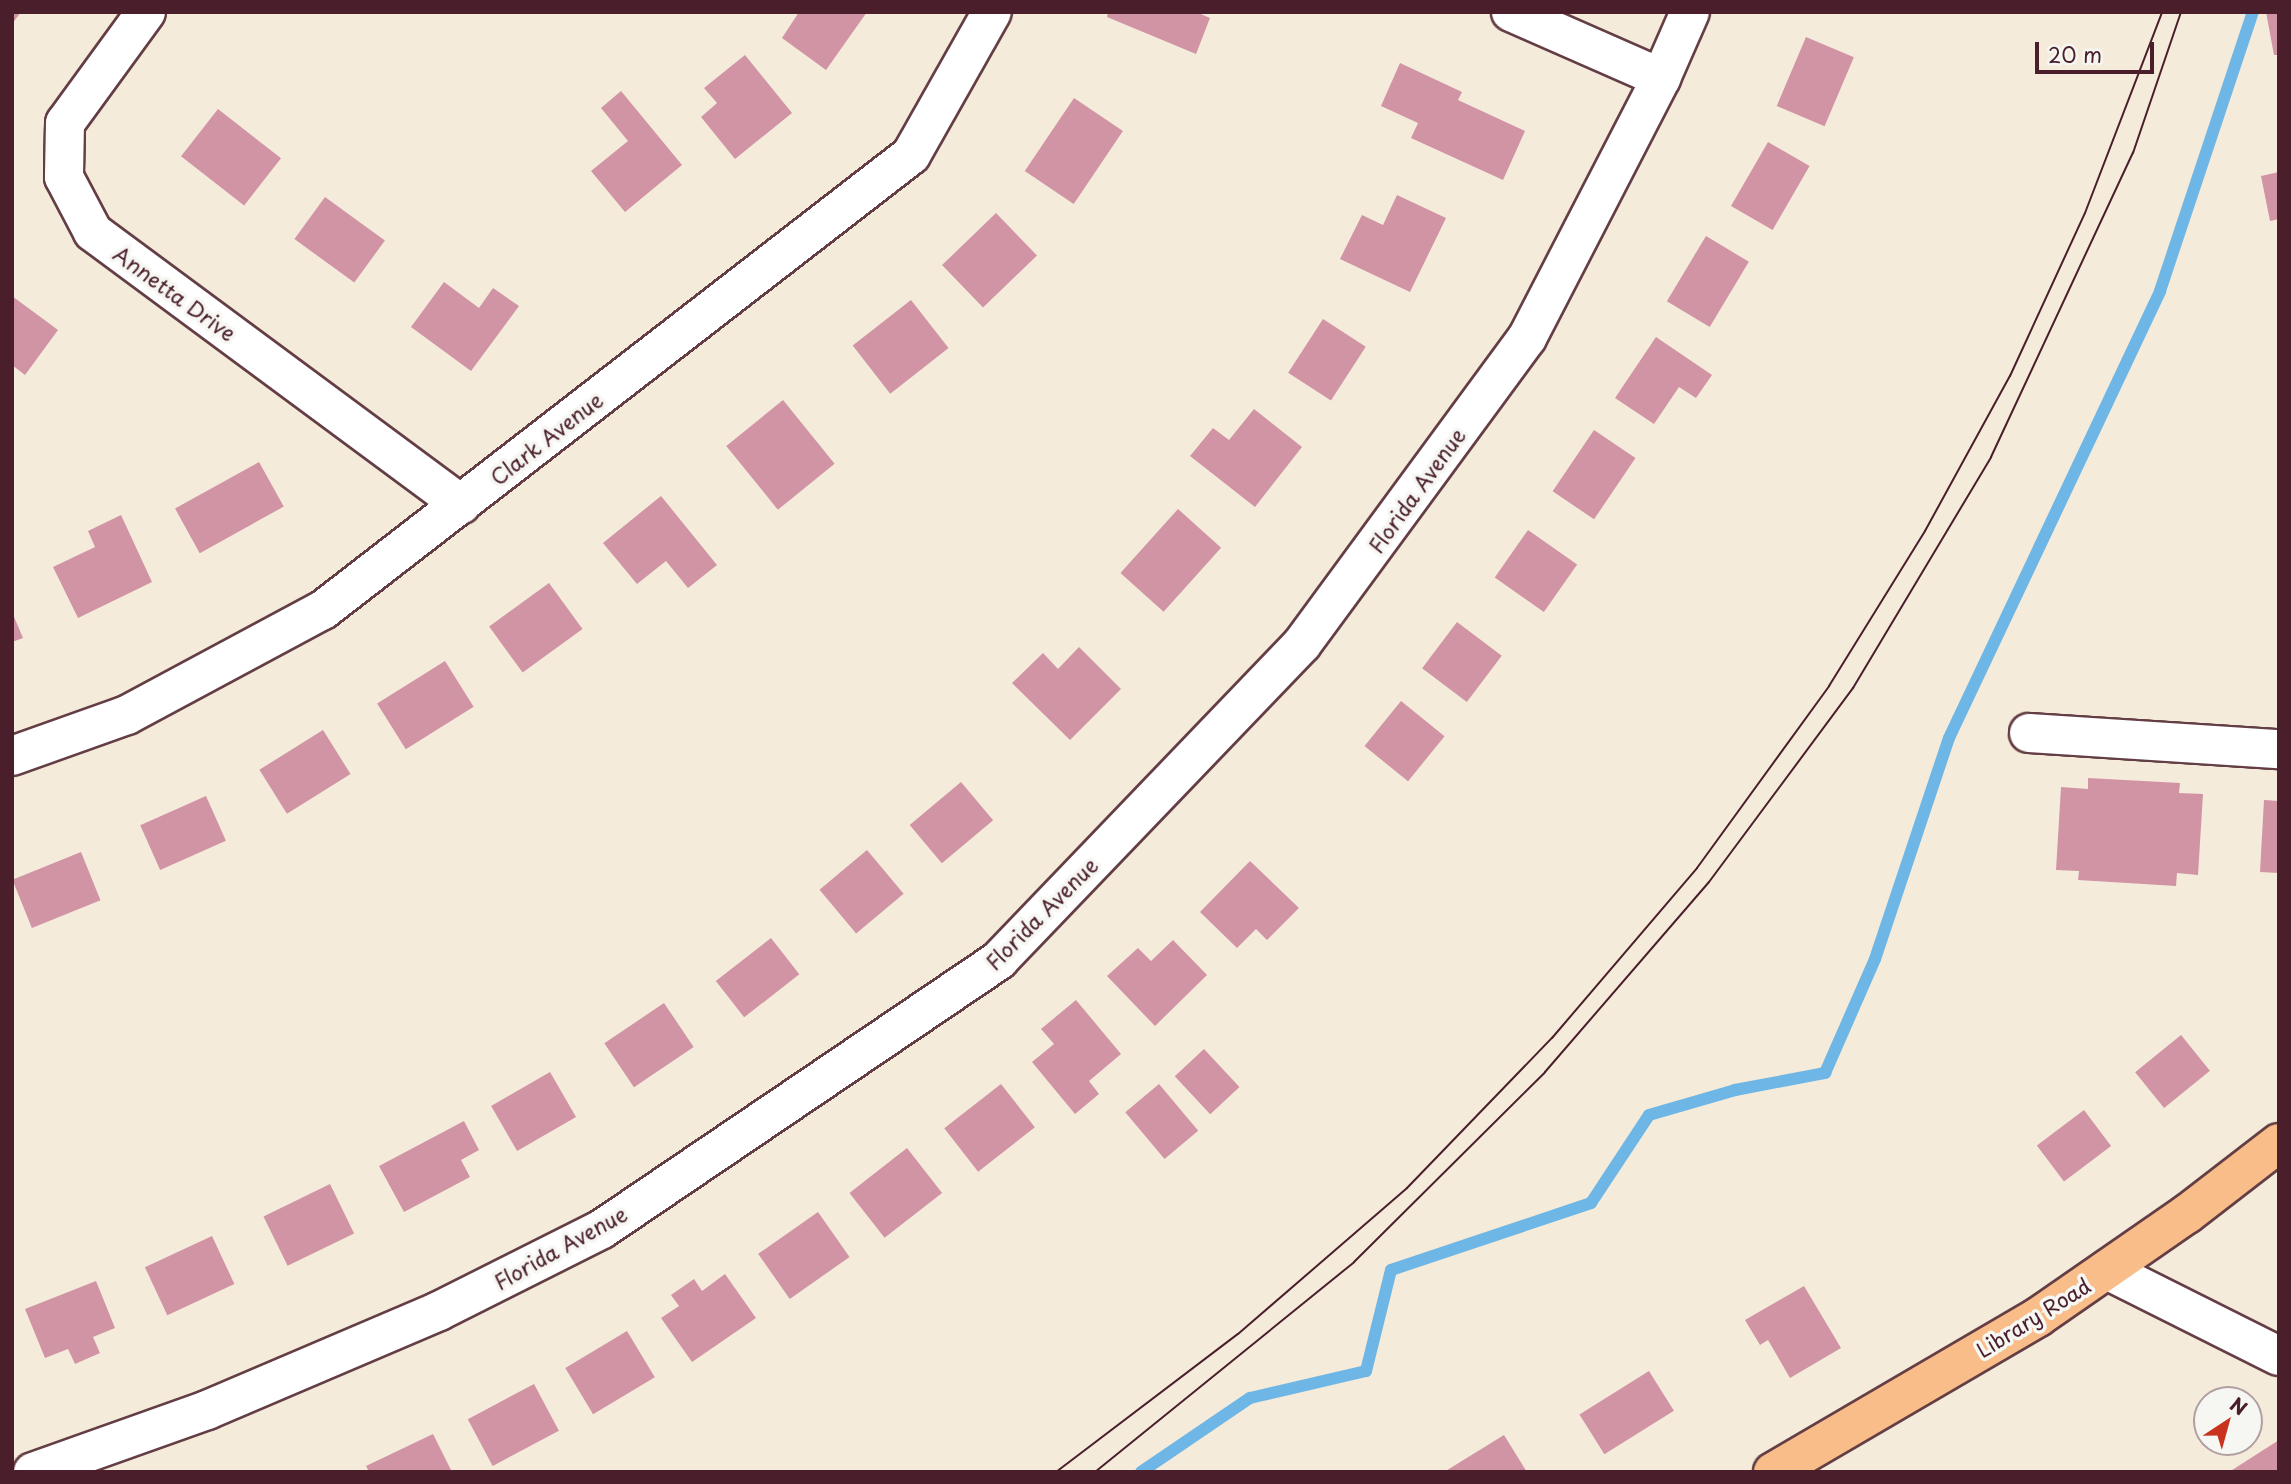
<!DOCTYPE html>
<html>
<head>
<meta charset="utf-8">
<style>
	body { margin:0 }
	#map { position:relative; width:2291px; height:1484px; overflow:hidden; background:#f4ebdb; font-family:"Playpen Sans",sans-serif }
	div>[style] { position:absolute }
	.stream>* { height:12px; margin:-6px; padding:0 6px; transform-origin:6px; border-radius:6px; background:#6eb6e6 }
	.building>* { inset:0; background:#d194a5; transform-origin:0 0 }
	.roads { filter:drop-shadow(2px 0 #643e45) drop-shadow(-2px 0 #643e45) drop-shadow(0 2px #643e45) drop-shadow(0 -2px #643e45) }
	.minor>* { height:38px; margin:-19px; padding:0 19px; transform-origin:19px; border-radius:19px; background:#fff }
	.major>* { height:38px; margin:-19px; padding:0 19px; transform-origin:19px; border-radius:19px; background:#f8bd89 }
	.tram>* { height:2px; margin:-1px; padding:0 1px; transform-origin:1px; border-radius:1px; background:#4a1f2b }
	span { translate:-50% -50%; white-space:nowrap; text-align:center; line-height:1.15; -webkit-text-stroke:7px #f6f6f2; paint-order:stroke }
	.street-label { font-size:21px; color:#4a1f2b }
	.frame { position:absolute; inset:0; border:14px solid #4a1f2b; pointer-events:none }
	.north { position:absolute; left:2193px; top:1386px; width:70px; height:70px; box-sizing:border-box; background:#f6f6f2; border:2px solid #b1a0a2; border-radius:50%; rotate:36deg; font-size:19px; font-weight:700; line-height:28px; text-align:center; color:#4a1f2b }
	.north::after { content:''; display:block; margin:auto; width:24px; height:32px; background:#c8321e; clip-path:polygon(50% 0,100% 100%,50% 72%,0 100%) }
	.scale { position:absolute; left:2035px; top:42px; width:119px; height:32px; box-sizing:border-box; border:4px solid #4a1f2b; border-top:0; padding-left:9px; font-size:21px; line-height:24px; white-space:nowrap; color:#4a1f2b; -webkit-text-stroke:5px #f6f6f2; paint-order:stroke }
</style>
</head>
<body>
<div id="map">
	<div class="stream">
		<i style="left:1141px;top:1472px;width:132px;rotate:-34.2deg"></i>
		<i style="left:1250px;top:1398px;width:119px;rotate:-13.1deg"></i>
		<i style="left:1366px;top:1371px;width:104px;rotate:-76.1deg"></i>
		<i style="left:1391px;top:1270px;width:211px;rotate:-18.5deg"></i>
		<i style="left:1591px;top:1203px;width:105px;rotate:-56.6deg"></i>
		<i style="left:1649px;top:1115px;width:90px;rotate:-16.2deg"></i>
		<i style="left:1735px;top:1090px;width:92px;rotate:-10.7deg"></i>
		<i style="left:1825px;top:1073px;width:124px;rotate:-66.3deg"></i>
		<i style="left:1875px;top:959px;width:233px;rotate:-71.5deg"></i>
		<i style="left:1949px;top:738px;width:494px;rotate:-64.7deg"></i>
		<i style="left:2160px;top:291px;width:294px;rotate:-71.6deg"></i>
	</div>
	<div class="building">
		<i style="clip-path:polygon(12px 12px,21px 12px,12px 24px)"></i>
		<i style="clip-path:polygon(799px 12px,867px 12px,826px 70px,782px 38px)"></i>
		<i style="clip-path:polygon(1108px 12px,1196px 12px,1210px 18px,1196px 54px,1107px 17px)"></i>
		<i style="clip-path:polygon(2266px 12px,2279px 12px,2279px 55px,2274px 55px)"></i>
		<i style="left:1806px;top:37px;width:52px;height:75px;rotate:23deg"></i>
		<i style="clip-path:polygon(745px 55px,792px 113px,735px 159px,701px 117px,717px 103px,704px 88px)"></i>
		<i style="clip-path:polygon(1400px 63px,1462px 92px,1458px 100px,1525px 131px,1503px 180px,1411px 138px,1418px 123px,1381px 106px)"></i>
		<i style="clip-path:polygon(621px 91px,682px 165px,625px 212px,591px 171px,628px 141px,601px 108px)"></i>
		<i style="left:1074px;top:98px;width:59px;height:88px;rotate:34deg"></i>
		<i style="left:218px;top:109px;width:80px;height:60px;rotate:38deg"></i>
		<i style="left:1768px;top:142px;width:48px;height:74px;rotate:30deg"></i>
		<i style="clip-path:polygon(2279px 172px,2279px 219px,2270px 221px,2261px 176px)"></i>
		<i style="clip-path:polygon(1397px 195px,1446px 218px,1410px 292px,1340px 259px,1362px 215px,1383px 225px)"></i>
		<i style="left:325px;top:197px;width:74px;height:52px;rotate:36deg"></i>
		<i style="left:996px;top:213px;width:59px;height:75px;rotate:46deg"></i>
		<i style="left:1706px;top:236px;width:50px;height:76px;rotate:31deg"></i>
		<i style="clip-path:polygon(444px 282px,479px 308px,493px 288px,519px 306px,471px 371px,411px 327px)"></i>
		<i style="clip-path:polygon(12px 296px,58px 330px,25px 375px,12px 365px)"></i>
		<i style="left:911px;top:300px;width:61px;height:74px;rotate:52deg"></i>
		<i style="left:1323px;top:319px;width:51px;height:64px;rotate:33deg"></i>
		<i style="clip-path:polygon(1656px 337px,1712px 375px,1696px 398px,1679px 387px,1654px 424px,1615px 398px)"></i>
		<i style="left:783px;top:400px;width:82px;height:73px;rotate:51deg"></i>
		<i style="clip-path:polygon(1254px 409px,1302px 447px,1255px 507px,1190px 456px,1213px 428px,1229px 440px)"></i>
		<i style="left:1594px;top:430px;width:50px;height:74px;rotate:34deg"></i>
		<i style="left:259px;top:462px;width:51px;height:96px;rotate:61deg"></i>
		<i style="clip-path:polygon(661px 496px,717px 565px,688px 588px,666px 561px,637px 584px,603px 543px)"></i>
		<i style="left:1178px;top:509px;width:58px;height:86px;rotate:42deg"></i>
		<i style="clip-path:polygon(121px 515px,152px 582px,78px 618px,53px 567px,95px 547px,88px 531px)"></i>
		<i style="left:1528px;top:530px;width:60px;height:58px;rotate:35deg"></i>
		<i style="left:549px;top:583px;width:57px;height:74px;rotate:54deg"></i>
		<i style="clip-path:polygon(12px 612px,23px 638px,12px 642px)"></i>
		<i style="left:1457px;top:622px;width:56px;height:58px;rotate:37deg"></i>
		<i style="clip-path:polygon(1079px 647px,1121px 689px,1070px 740px,1012px 683px,1043px 653px,1058px 669px)"></i>
		<i style="left:445px;top:661px;width:54px;height:80px;rotate:58deg"></i>
		<i style="left:1401px;top:701px;width:56px;height:58px;rotate:39deg"></i>
		<i style="left:323px;top:730px;width:52px;height:75px;rotate:58deg"></i>
		<i style="clip-path:polygon(2088px 778px,2180px 783px,2179px 793px,2203px 794px,2198px 875px,2177px 873px,2176px 886px,2078px 880px,2079px 871px,2056px 870px,2061px 787px,2088px 789px)"></i>
		<i style="left:961px;top:782px;width:50px;height:67px;rotate:50deg"></i>
		<i style="left:206px;top:796px;width:49px;height:72px;rotate:66deg"></i>
		<i style="clip-path:polygon(2264px 800px,2279px 801px,2279px 873px,2260px 872px)"></i>
		<i style="left:867px;top:850px;width:57px;height:62px;rotate:50deg"></i>
		<i style="left:81px;top:852px;width:52px;height:74px;rotate:68deg"></i>
		<i style="clip-path:polygon(1250px 861px,1299px 908px,1267px 940px,1256px 929px,1237px 948px,1200px 912px)"></i>
		<i style="left:771px;top:938px;width:46px;height:70px;rotate:52deg"></i>
		<i style="clip-path:polygon(1173px 940px,1207px 975px,1155px 1026px,1107px 976px,1138px 948px,1151px 961px)"></i>
		<i style="clip-path:polygon(1076px 1000px,1121px 1054px,1089px 1081px,1099px 1094px,1075px 1114px,1032px 1062px,1054px 1044px,1041px 1029px)"></i>
		<i style="left:664px;top:1003px;width:53px;height:72px;rotate:56deg"></i>
		<i style="left:2181px;top:1035px;width:46px;height:59px;rotate:51deg"></i>
		<i style="left:1204px;top:1049px;width:52px;height:40px;rotate:47deg"></i>
		<i style="left:550px;top:1072px;width:52px;height:68px;rotate:60deg"></i>
		<i style="left:1001px;top:1084px;width:55px;height:72px;rotate:52deg"></i>
		<i style="left:1159px;top:1084px;width:61px;height:44px;rotate:50deg"></i>
		<i style="left:2084px;top:1110px;width:45px;height:59px;rotate:53deg"></i>
		<i style="clip-path:polygon(464px 1121px,479px 1150px,461px 1160px,470px 1177px,404px 1212px,379px 1166px)"></i>
		<i style="left:907px;top:1148px;width:57px;height:73px;rotate:52deg"></i>
		<i style="left:330px;top:1184px;width:55px;height:74px;rotate:64deg"></i>
		<i style="left:818px;top:1212px;width:55px;height:73px;rotate:55deg"></i>
		<i style="left:212px;top:1236px;width:53px;height:74px;rotate:65deg"></i>
		<i style="clip-path:polygon(725px 1274px,756px 1318px,692px 1362px,661px 1318px,679px 1306px,671px 1295px,694px 1279px,702px 1291px)"></i>
		<i style="clip-path:polygon(96px 1281px,115px 1328px,93px 1337px,100px 1353px,75px 1364px,68px 1349px,45px 1358px,25px 1309px)"></i>
		<i style="clip-path:polygon(1804px 1286px,1841px 1348px,1790px 1378px,1768px 1340px,1760px 1345px,1745px 1320px)"></i>
		<i style="left:627px;top:1331px;width:54px;height:72px;rotate:59deg"></i>
		<i style="left:1649px;top:1371px;width:47px;height:82px;rotate:58deg"></i>
		<i style="left:534px;top:1384px;width:53px;height:75px;rotate:62deg"></i>
		<i style="clip-path:polygon(433px 1434px,452px 1472px,369px 1472px,366px 1466px)"></i>
		<i style="clip-path:polygon(1504px 1435px,1527px 1472px,1444px 1472px)"></i>
		<i style="clip-path:polygon(2279px 1440px,2279px 1472px,2229px 1472px)"></i>
	</div>
	<div class="roads">
		<div class="minor">
			<i style="left:146px;top:12px;width:137px;rotate:126.1deg"></i>
			<i style="left:65px;top:123px;width:54px;rotate:91.1deg"></i>
			<i style="left:64px;top:177px;width:62px;rotate:62.2deg"></i>
			<i style="left:93px;top:232px;width:458px;rotate:36.5deg"></i>
			<i style="left:1511px;top:12px;width:164px;rotate:23.7deg"></i>
			<i style="left:2029px;top:733px;width:251px;rotate:3.7deg"></i>
			<i style="left:12px;top:756px;width:122px;rotate:-19.6deg"></i>
			<i style="left:127px;top:715px;width:222px;rotate:-28.2deg"></i>
			<i style="left:323px;top:610px;width:743px;rotate:-37.73deg"></i>
			<i style="left:911px;top:155px;width:164px;rotate:-60.5deg"></i>
			<i style="left:2107px;top:1270px;width:192px;rotate:26.6deg"></i>
			<i style="left:33px;top:1472px;width:185px;rotate:-19.6deg"></i>
			<i style="left:207px;top:1410px;width:252px;rotate:-23.1deg"></i>
			<i style="left:439px;top:1311px;width:182px;rotate:-26.7deg"></i>
			<i style="left:602px;top:1229px;width:480px;rotate:-34.1deg"></i>
			<i style="left:999px;top:960px;width:438px;rotate:-46.2deg"></i>
			<i style="left:1302px;top:644px;width:380px;rotate:-53.7deg"></i>
			<i style="left:1527px;top:338px;width:292px;rotate:-62.7deg"></i>
			<i style="left:1661px;top:78px;width:72px;rotate:-66.3deg"></i>
		</div>
		<div class="major">
			<i style="left:1773px;top:1472px;width:307px;rotate:-30.3deg"></i>
			<i style="left:2038px;top:1317px;width:181px;rotate:-34.7deg"></i>
			<i style="left:2187px;top:1214px;width:116px;rotate:-37.7deg"></i>
		</div>
	</div>
	<div class="tram">
		<i style="left:1056px;top:1472px;width:228px;rotate:-37.2deg"></i>
		<i style="left:1238px;top:1334px;width:223px;rotate:-40.8deg"></i>
		<i style="left:1407px;top:1188px;width:209px;rotate:-46deg"></i>
		<i style="left:1552px;top:1038px;width:223px;rotate:-49.5deg"></i>
		<i style="left:1697px;top:868px;width:225px;rotate:-54deg"></i>
		<i style="left:1829px;top:686px;width:182px;rotate:-58.2deg"></i>
		<i style="left:1925px;top:531px;width:177px;rotate:-61.3deg"></i>
		<i style="left:2010px;top:376px;width:179px;rotate:-65.3deg"></i>
		<i style="left:2085px;top:213px;width:215px;rotate:-69deg"></i>
		<i style="left:1095px;top:1472px;width:333px;rotate:-39deg"></i>
		<i style="left:1354px;top:1262px;width:269px;rotate:-44.8deg"></i>
		<i style="left:1545px;top:1072px;width:251px;rotate:-49.2deg"></i>
		<i style="left:1709px;top:882px;width:242px;rotate:-53.4deg"></i>
		<i style="left:1853px;top:688px;width:269px;rotate:-59.1deg"></i>
		<i style="left:1991px;top:457px;width:336px;rotate:-65deg"></i>
		<i style="left:2133px;top:153px;width:149px;rotate:-71.2deg"></i>
	</div>
	<div class="street-label">
		<span style="left:175px;top:293px;rotate:36deg">Annetta Drive</span>
		<span style="left:546px;top:438px;rotate:-38deg">Clark Avenue</span>
		<span style="left:1416px;top:490px;rotate:-54deg">Florida Avenue</span>
		<span style="left:1041px;top:913px;rotate:-45deg">Florida Avenue</span>
		<span style="left:560px;top:1247px;rotate:-29deg">Florida Avenue</span>
		<span style="left:2033px;top:1317px;rotate:-32deg">Library Road</span>
	</div>
	<div class="frame"></div>
	<div class="north">N</div>
	<div class="scale">20 m</div>
</div>
</body>
</html>
